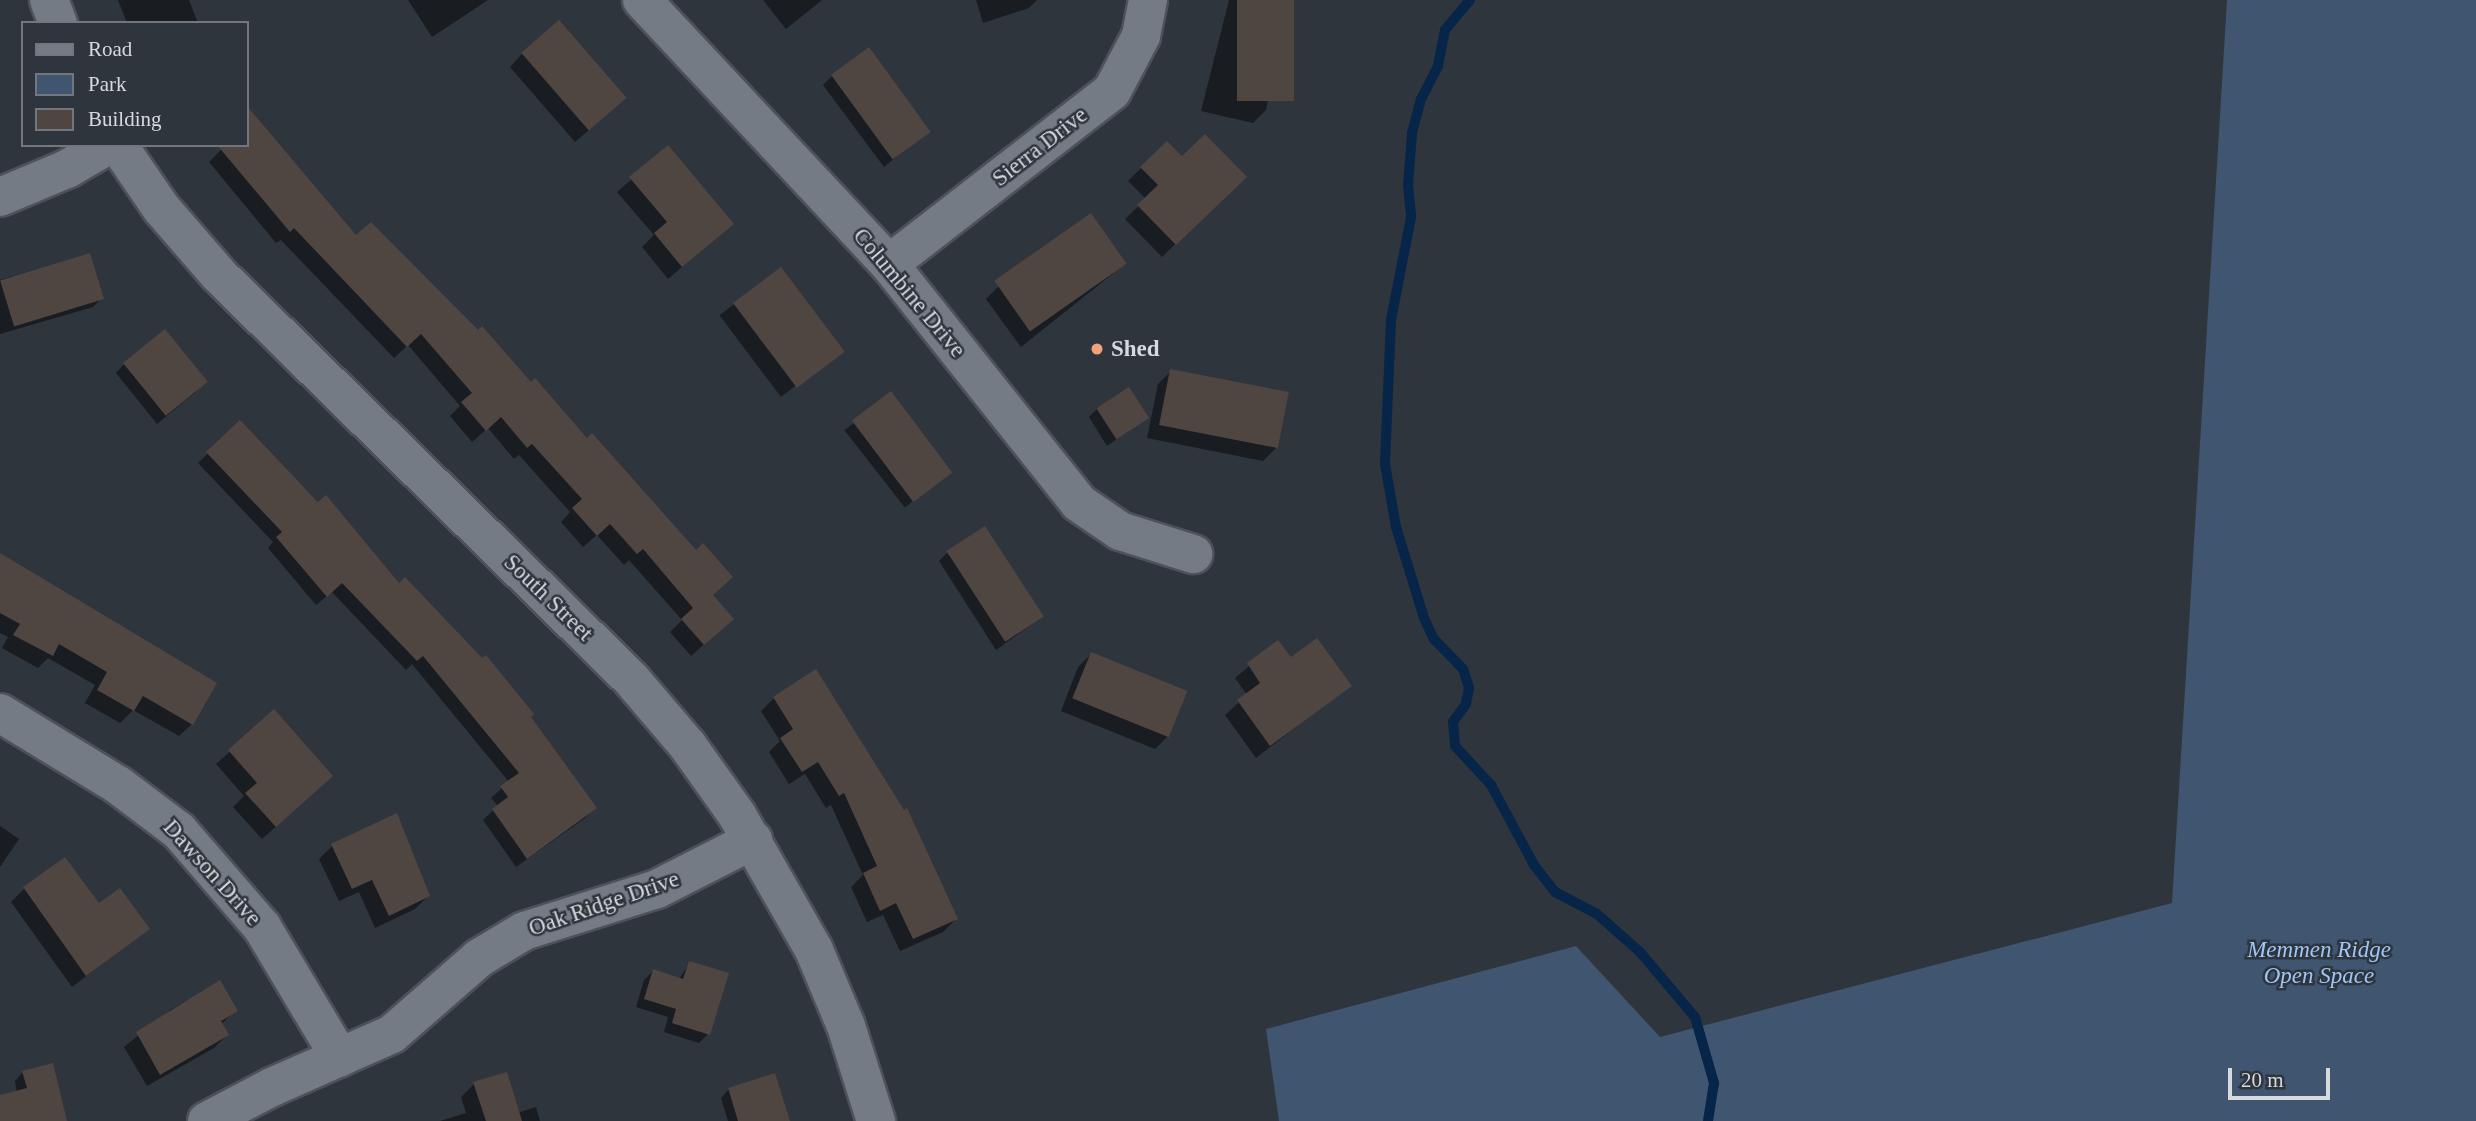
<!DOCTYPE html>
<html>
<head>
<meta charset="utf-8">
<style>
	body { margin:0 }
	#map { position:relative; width:2476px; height:1121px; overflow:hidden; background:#2f353d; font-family:Georgia,serif }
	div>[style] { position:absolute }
	.green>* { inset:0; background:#40556f }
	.shadow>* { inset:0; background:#0007; transform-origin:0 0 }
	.stream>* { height:10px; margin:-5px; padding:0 5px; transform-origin:5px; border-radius:5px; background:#072548 }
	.building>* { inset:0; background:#504641; transform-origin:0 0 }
	.roads { filter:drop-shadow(2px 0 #4c5258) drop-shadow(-2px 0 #4c5258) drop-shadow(0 2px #4c5258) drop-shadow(0 -2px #4c5258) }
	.minor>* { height:38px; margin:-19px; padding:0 19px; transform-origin:19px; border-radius:19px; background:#747b84 }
	.dots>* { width:19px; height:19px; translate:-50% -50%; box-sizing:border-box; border:4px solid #2f353d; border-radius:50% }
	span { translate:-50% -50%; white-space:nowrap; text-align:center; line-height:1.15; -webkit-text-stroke:5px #2f353d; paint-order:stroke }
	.street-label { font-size:23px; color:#d6dadf }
	.poi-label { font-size:23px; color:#d6dadf; font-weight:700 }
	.left { translate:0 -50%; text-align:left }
	.park-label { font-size:23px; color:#9ec6f8; font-style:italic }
	.legend { position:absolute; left:21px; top:21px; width:228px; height:126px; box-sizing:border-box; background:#2f353d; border:2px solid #72777e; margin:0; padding:9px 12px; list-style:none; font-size:21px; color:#d6dadf }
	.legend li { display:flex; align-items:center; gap:14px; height:35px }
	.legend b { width:35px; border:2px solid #72777e }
	.scale { position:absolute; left:2228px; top:1068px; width:102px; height:32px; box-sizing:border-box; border:4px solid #d6dadf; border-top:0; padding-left:9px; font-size:21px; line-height:24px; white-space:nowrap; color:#d6dadf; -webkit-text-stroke:5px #2f353d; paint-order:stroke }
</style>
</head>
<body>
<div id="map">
	<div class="green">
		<i style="clip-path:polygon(2227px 0,2476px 0,2476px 1121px,1279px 1121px,1266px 1029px,1576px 946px,1660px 1037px,2172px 903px)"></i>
	</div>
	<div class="shadow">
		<i style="clip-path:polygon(118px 0,189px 0,198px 23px,127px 23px)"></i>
		<i style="clip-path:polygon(408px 0,488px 0,432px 37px)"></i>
		<i style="clip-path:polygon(763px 0,822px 0,786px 29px)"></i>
		<i style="clip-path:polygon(976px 0,1037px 0,1029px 8px,983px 23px)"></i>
		<i style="clip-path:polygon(1229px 0,1288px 0,1266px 110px,1253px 123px,1201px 111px)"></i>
		<i style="clip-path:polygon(522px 54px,612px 110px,575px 142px,510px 67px)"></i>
		<i style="clip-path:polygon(832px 76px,928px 132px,884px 167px,823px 85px)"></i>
		<i style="clip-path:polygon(256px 120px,356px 238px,711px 595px,719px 631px,691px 656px,670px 632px,682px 620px,629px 560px,624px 565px,597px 535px,583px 547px,561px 522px,570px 512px,519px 455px,514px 459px,488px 428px,472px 442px,450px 416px,460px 406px,408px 345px,394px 358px,281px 240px,276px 243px,209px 162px,221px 150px,247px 145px,247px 128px)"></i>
		<i style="clip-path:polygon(1167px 143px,1182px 158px,1244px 177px,1162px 257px,1125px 219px,1146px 199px,1128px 181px)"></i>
		<i style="clip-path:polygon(668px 148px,732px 224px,668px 279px,642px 247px,654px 235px,617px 192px)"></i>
		<i style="clip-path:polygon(89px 255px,102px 298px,93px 307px,0 334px,0 280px)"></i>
		<i style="clip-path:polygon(1125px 264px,1021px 347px,986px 299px,999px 286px)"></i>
		<i style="left:781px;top:269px;width:102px;height:77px;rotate:53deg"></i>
		<i style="clip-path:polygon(124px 364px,197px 391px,157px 424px,116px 373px)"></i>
		<i style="clip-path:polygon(1171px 371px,1276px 448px,1263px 461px,1147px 438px,1158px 384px)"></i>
		<i style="left:891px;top:394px;width:98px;height:59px;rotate:52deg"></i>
		<i style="clip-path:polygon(1097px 409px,1147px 417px,1107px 446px,1089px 417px)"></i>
		<i style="clip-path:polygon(240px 422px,529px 717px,594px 808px,585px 818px,516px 867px,483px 820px,498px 806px,491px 798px,509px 782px,412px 664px,406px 670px,332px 592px,316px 605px,268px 548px,273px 542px,198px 463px)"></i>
		<i style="clip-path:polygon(947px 553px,1042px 617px,996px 650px,939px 561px)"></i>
		<i style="clip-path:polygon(0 556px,192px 724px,179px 736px,133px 710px,120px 723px,85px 703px,95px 685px,48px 658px,38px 668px,2px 648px,8px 637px,0 633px)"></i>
		<i style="clip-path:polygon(1278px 642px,1290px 660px,1349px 686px,1256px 758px,1225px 715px,1247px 695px,1235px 678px)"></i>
		<i style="clip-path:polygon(1091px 654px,1168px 736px,1155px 749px,1061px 711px,1078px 667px)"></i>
		<i style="clip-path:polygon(774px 698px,956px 919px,943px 932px,900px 951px,883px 915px,867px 922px,851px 887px,863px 875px,831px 805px,826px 808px,805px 774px,789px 784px,769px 752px,780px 741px,761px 711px)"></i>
		<i style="clip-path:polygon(274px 712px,318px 789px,262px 839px,233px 807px,244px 796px,216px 764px)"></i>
		<i style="clip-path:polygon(396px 815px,428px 896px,415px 909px,375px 928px,359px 892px,339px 901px,319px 859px,332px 846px)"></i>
		<i style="clip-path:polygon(0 826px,19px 839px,0 867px)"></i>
		<i style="clip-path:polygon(24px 889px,98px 906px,148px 929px,72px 987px,11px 902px)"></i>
		<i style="clip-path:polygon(690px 963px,708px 1034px,699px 1043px,664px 1032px,668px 1017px,636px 1007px,644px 980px,653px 971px,679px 979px)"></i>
		<i style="clip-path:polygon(220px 982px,236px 1010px,221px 1024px,227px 1035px,214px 1048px,147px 1086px,124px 1047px,172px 1009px)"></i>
		<i style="clip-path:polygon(23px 1072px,65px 1121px,0 1121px,0 1097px,17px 1093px,15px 1081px)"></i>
		<i style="clip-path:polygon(474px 1084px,517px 1113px,536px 1107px,540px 1121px,440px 1121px,466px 1113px,461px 1097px)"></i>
		<i style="clip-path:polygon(729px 1089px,788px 1121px,728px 1121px,721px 1098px)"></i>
	</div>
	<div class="stream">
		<i style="left:1470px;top:0;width:39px;rotate:130deg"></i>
		<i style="left:1445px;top:30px;width:37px;rotate:101deg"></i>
		<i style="left:1438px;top:66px;width:37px;rotate:117deg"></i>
		<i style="left:1421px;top:99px;width:35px;rotate:105deg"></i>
		<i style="left:1412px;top:133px;width:53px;rotate:94.3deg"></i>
		<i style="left:1408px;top:186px;width:31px;rotate:84deg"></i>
		<i style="left:1411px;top:217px;width:105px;rotate:101deg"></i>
		<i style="left:1391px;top:320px;width:144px;rotate:92.4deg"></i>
		<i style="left:1385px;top:464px;width:64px;rotate:80.1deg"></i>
		<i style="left:1396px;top:527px;width:95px;rotate:72.9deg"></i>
		<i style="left:1424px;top:618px;width:23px;rotate:65deg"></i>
		<i style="left:1434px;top:639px;width:42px;rotate:46deg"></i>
		<i style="left:1463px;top:669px;width:20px;rotate:72deg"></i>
		<i style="left:1469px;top:688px;width:16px;rotate:101deg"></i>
		<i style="left:1466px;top:704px;width:22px;rotate:126deg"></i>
		<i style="left:1453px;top:722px;width:24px;rotate:85deg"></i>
		<i style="left:1455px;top:746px;width:53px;rotate:47.3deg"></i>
		<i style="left:1491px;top:785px;width:91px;rotate:61.7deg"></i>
		<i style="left:1534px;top:865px;width:34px;rotate:52deg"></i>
		<i style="left:1555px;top:892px;width:47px;rotate:27.6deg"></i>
		<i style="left:1597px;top:914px;width:57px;rotate:41.5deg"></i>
		<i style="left:1640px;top:952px;width:85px;rotate:49.8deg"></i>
		<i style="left:1695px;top:1017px;width:69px;rotate:73.9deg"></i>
		<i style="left:1714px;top:1083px;width:38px;rotate:99deg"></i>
	</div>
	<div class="building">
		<i style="left:1237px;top:0;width:57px;height:101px"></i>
		<i style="left:559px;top:20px;width:103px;height:50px;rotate:49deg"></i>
		<i style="left:869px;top:47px;width:105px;height:47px;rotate:54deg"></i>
		<i style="clip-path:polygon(247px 106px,356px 235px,371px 222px,478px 330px,482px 326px,531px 382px,535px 378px,587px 438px,592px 433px,696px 550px,703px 543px,733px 577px,713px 595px,734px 619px,704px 645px,681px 619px,693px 608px,643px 549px,637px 554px,610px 524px,597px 536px,572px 508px,582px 499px,532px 444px,527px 448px,501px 417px,486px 431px,461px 402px,472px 393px,421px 334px,407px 347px,294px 228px,290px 232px,217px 145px,247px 145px)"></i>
		<i style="clip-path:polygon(1205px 134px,1247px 177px,1176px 245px,1137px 205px,1158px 185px,1140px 167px,1167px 141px,1182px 156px)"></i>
		<i style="clip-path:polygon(668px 145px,734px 224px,682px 267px,654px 233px,667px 222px,629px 177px)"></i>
		<i style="left:1091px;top:213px;width:62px;height:118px;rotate:55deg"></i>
		<i style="left:90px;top:253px;width:48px;height:94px;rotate:73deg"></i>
		<i style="left:781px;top:267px;width:106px;height:60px;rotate:53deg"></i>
		<i style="left:165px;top:329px;width:68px;height:54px;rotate:51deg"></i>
		<i style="left:1170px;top:369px;width:121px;height:57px;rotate:11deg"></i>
		<i style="left:1129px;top:387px;width:37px;height:39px;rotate:57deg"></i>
		<i style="left:891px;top:391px;width:102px;height:49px;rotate:53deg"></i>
		<i style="clip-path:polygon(240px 420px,318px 502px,326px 495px,399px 583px,405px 577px,482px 658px,486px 655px,534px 714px,531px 717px,597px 808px,527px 859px,492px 809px,508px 797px,500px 786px,519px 773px,423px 656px,417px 661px,342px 583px,327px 597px,276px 537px,282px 532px,206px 452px)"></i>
		<i style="left:985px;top:526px;width:108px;height:46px;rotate:57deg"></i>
		<i style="clip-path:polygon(0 553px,217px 683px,193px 725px,143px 696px,134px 711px,97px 690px,107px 672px,59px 644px,53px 656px,13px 635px,20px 624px,0 613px)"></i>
		<i style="clip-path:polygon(1317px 638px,1352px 686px,1270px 746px,1237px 700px,1260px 683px,1247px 663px,1278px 640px,1291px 657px)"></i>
		<i style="left:1091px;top:652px;width:104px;height:50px;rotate:22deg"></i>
		<i style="clip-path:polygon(816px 669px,904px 810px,907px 808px,958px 919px,913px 939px,896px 903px,880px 911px,863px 873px,877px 866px,844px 793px,839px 796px,818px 762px,802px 772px,780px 738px,793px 729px,773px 697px)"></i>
		<i style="clip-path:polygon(274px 709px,333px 776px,276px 827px,245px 793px,257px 783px,228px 750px)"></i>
		<i style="clip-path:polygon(397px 813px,430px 896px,389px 916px,372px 880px,352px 889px,331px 844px)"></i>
		<i style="clip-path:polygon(65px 857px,99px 903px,120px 888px,150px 929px,86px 976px,23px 887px)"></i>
		<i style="clip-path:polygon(689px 961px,729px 973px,710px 1035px,672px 1023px,676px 1009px,644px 999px,653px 969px,683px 979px)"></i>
		<i style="clip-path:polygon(220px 980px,238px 1011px,221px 1021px,229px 1035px,160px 1075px,136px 1032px)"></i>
		<i style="clip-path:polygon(53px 1063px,67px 1121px,0 1121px,0 1095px,27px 1088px,22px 1071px)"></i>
		<i style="clip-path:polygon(507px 1072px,522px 1121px,486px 1121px,473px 1082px)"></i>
		<i style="clip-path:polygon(775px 1073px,790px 1121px,738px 1121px,728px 1088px)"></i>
	</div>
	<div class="roads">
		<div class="minor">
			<i style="left:49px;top:0;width:25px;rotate:69deg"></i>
			<i style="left:642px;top:0;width:362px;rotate:46.9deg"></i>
			<i style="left:889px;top:264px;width:305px;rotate:51.5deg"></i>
			<i style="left:1079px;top:503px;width:50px;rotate:34.3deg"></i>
			<i style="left:1120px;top:531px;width:77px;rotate:17.5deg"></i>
			<i style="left:118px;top:145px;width:76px;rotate:55.7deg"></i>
			<i style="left:161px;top:208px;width:89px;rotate:49.1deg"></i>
			<i style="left:219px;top:275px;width:577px;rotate:44.44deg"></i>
			<i style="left:631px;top:679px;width:88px;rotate:49.6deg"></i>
			<i style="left:688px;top:746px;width:85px;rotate:54.6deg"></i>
			<i style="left:737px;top:815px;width:155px;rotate:60.3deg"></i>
			<i style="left:814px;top:950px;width:82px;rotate:67.2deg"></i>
			<i style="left:846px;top:1026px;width:100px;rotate:72.5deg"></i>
			<i style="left:0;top:197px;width:73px;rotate:-22.7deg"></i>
			<i style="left:67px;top:169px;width:48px;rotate:-30.3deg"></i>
			<i style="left:889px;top:264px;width:282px;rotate:-37.8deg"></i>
			<i style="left:1112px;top:91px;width:62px;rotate:-62.2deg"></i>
			<i style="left:1141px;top:36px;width:37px;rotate:-79deg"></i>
			<i style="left:0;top:713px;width:138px;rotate:31.4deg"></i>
			<i style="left:118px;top:785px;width:76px;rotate:37deg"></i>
			<i style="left:179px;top:831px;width:127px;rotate:49.2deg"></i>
			<i style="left:262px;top:927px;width:152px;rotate:59.2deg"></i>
			<i style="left:207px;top:1121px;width:73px;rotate:-27.6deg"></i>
			<i style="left:272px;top:1087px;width:131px;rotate:-23.8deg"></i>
			<i style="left:392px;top:1034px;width:116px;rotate:-41.1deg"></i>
			<i style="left:479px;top:958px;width:52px;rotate:-31deg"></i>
			<i style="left:524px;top:931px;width:139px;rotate:-17.5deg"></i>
			<i style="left:657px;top:889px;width:108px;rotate:-27deg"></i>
		</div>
	</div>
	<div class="dots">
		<i style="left:1097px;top:349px;background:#f0a279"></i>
	</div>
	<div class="street-label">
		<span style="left:1040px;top:147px;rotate:-38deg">Sierra Drive</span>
		<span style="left:909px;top:293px;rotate:50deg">Columbine Drive</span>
		<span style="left:548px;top:598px;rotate:44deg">South Street</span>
		<span style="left:212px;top:873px;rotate:48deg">Dawson Drive</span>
		<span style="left:604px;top:904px;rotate:-19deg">Oak Ridge Drive</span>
	</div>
	<div class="poi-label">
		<span class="left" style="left:1111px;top:349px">Shed</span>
	</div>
	<div class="park-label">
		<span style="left:2319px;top:963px">Memmen Ridge<br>Open Space</span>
	</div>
	<ul class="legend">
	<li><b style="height:9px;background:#747b84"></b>Road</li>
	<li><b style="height:19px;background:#40556f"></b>Park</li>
	<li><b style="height:19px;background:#504641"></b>Building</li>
	</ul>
	<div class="scale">20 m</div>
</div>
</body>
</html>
